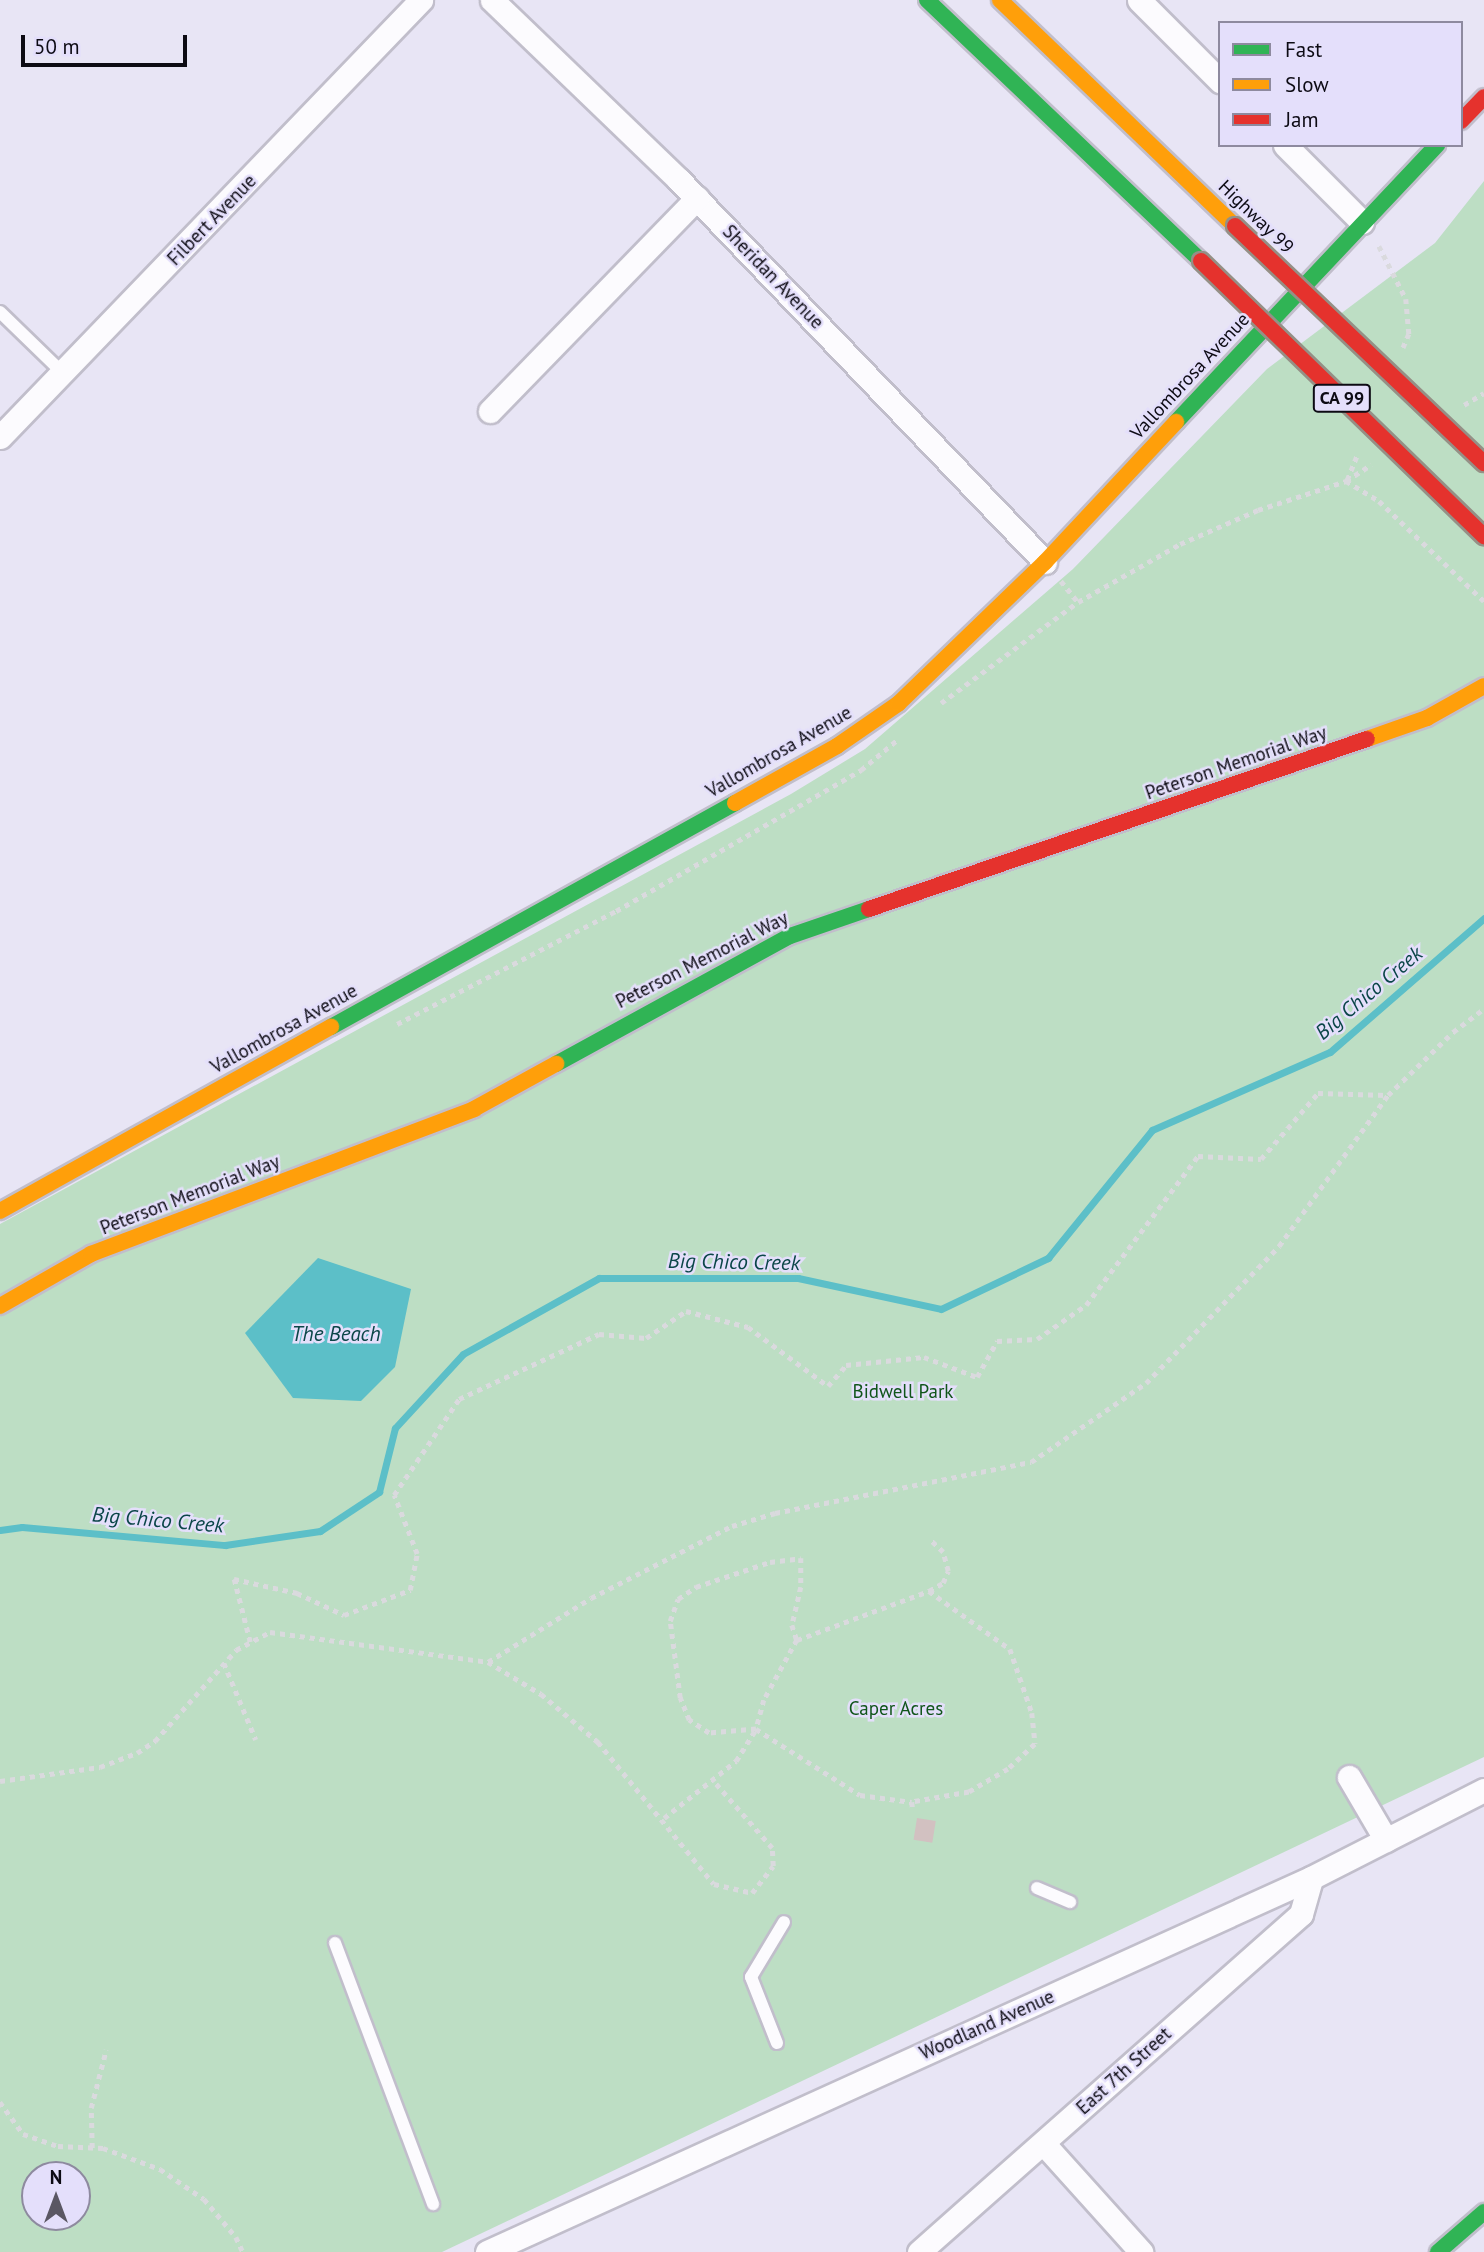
<!DOCTYPE html>
<html>
<head>
<meta charset="utf-8">
<style>
	body { margin:0 }
	#map { position:relative; width:1484px; height:2252px; overflow:hidden; background:#e8e5f5; font-family:"PT Sans",sans-serif }
	div>[style] { position:absolute }
	.green>* { inset:0; background:#bddec4 }
	.water>* { inset:0; background:#5cbfc8 }
	.stream>* { height:7px; margin:-3.5px; padding:0 3.5px; transform-origin:3.5px; border-radius:3.5px; background:#5cbfc8 }
	.building>* { inset:0; background:#d2c1c1; transform-origin:0 0 }
	.path>* { height:4.5px; margin-top:-2.25px; transform-origin:0; background:repeating-linear-gradient(90deg,#dadade 0 5px,transparent 0 10px) }
	.roads { filter:drop-shadow(2px 0 #c1becb) drop-shadow(-2px 0 #c1becb) drop-shadow(0 2px #c1becb) drop-shadow(0 -2px #c1becb) }
	.lane>* { height:12px; margin:-6px; padding:0 6px; transform-origin:6px; border-radius:6px; background:#fcfbfe }
	.street>* { height:23px; margin:-11.5px; padding:0 11.5px; transform-origin:11.5px; border-radius:11.5px; background:#fcfbfe }
	.fast>* { height:16px; margin:-8px; padding:0 8px; transform-origin:8px; border-radius:8px; background:#30b455 }
	.slow>* { height:16px; margin:-8px; padding:0 8px; transform-origin:8px; border-radius:8px; background:#ff9f0a }
	.jam>* { height:16px; margin:-8px; padding:0 8px; transform-origin:8px; border-radius:8px; background:#e5322d }
	.bridges { filter:drop-shadow(2px 0 #959086) drop-shadow(-2px 0 #959086) drop-shadow(0 2px #959086) drop-shadow(0 -2px #959086) }
	.jam-bridge>* { height:16px; margin:-8px; padding:0 8px; transform-origin:8px; border-radius:8px; background:#e5322d }
	span { translate:-50% -50%; white-space:nowrap; text-align:center; line-height:1.15; -webkit-text-stroke:5px #e4dffb; paint-order:stroke }
	.shield-label span { padding:2px 5px; background:#e4dffb; border:2px solid; border-radius:5px; -webkit-text-stroke-width:0 }
	.shield-label { font-size:18px; color:#0d0b14; font-weight:700 }
	.street-label { font-size:19px; color:#0d0b14 }
	.park-label { font-size:19px; color:#10551a }
	.water-label { font-size:21px; color:#0b4648; font-style:italic }
	.legend { position:absolute; left:1218px; top:21px; width:245px; height:126px; box-sizing:border-box; background:#e4dffb; border:2px solid #8e8a9f; margin:0; padding:9px 12px; list-style:none; font-size:21px; color:#0d0b14 }
	.legend li { display:flex; align-items:center; gap:14px; height:35px }
	.legend b { width:35px; border:2px solid #8e8a9f }
	.north { position:absolute; left:21px; top:2161px; width:70px; height:70px; box-sizing:border-box; background:#e4dffb; border:2px solid #8e8a9f; border-radius:50%; rotate:0deg; font-size:19px; font-weight:700; line-height:28px; text-align:center; color:#0d0b14 }
	.north::after { content:''; display:block; margin:auto; width:24px; height:32px; background:#5a5763; clip-path:polygon(50% 0,100% 100%,50% 72%,0 100%) }
	.scale { position:absolute; left:21px; top:35px; width:166px; height:32px; box-sizing:border-box; border:4px solid #0d0b14; border-top:0; padding-left:9px; font-size:21px; line-height:24px; white-space:nowrap; color:#0d0b14; -webkit-text-stroke:5px #e4dffb; paint-order:stroke }
</style>
</head>
<body>
<div id="map">
	<div class="green">
		<i style="clip-path:polygon(evenodd,1484px 181px,1484px 1757px,442px 2252px,0 2252px,0 1224px,791px 794px,865px 749px,1073px 569px,1267px 369px,1435px 243px,1484px 181px,35px 2175px,77px 2175px,77px 2217px,35px 2217px,35px 2175px)"></i>
	</div>
	<div class="water">
		<i style="clip-path:polygon(318px 1258px,411px 1289px,395px 1367px,361px 1401px,293px 1398px,245px 1333px)"></i>
	</div>
	<div class="stream">
		<i style="left:0;top:1530px;width:22px;rotate:-8deg"></i>
		<i style="left:22px;top:1527px;width:204px;rotate:5.1deg"></i>
		<i style="left:225px;top:1545px;width:96px;rotate:-8.4deg"></i>
		<i style="left:320px;top:1531px;width:71px;rotate:-33.5deg"></i>
		<i style="left:379px;top:1492px;width:66px;rotate:-76deg"></i>
		<i style="left:395px;top:1428px;width:100px;rotate:-47.4deg"></i>
		<i style="left:463px;top:1354px;width:156px;rotate:-29.2deg"></i>
		<i style="left:599px;top:1278px;width:199px"></i>
		<i style="left:798px;top:1278px;width:146px;rotate:12.2deg"></i>
		<i style="left:941px;top:1309px;width:119px;rotate:-25.5deg"></i>
		<i style="left:1048px;top:1258px;width:165px;rotate:-50.9deg"></i>
		<i style="left:1152px;top:1130px;width:194px;rotate:-23.7deg"></i>
		<i style="left:1330px;top:1052px;width:204px;rotate:-41deg"></i>
	</div>
	<div class="building">
		<i style="left:917px;top:1818px;width:19px;height:22px;rotate:9deg"></i>
	</div>
	<div class="path">
		<i style="left:1379px;top:246px;width:59px;rotate:63deg"></i>
		<i style="left:1406px;top:299px;width:35px;rotate:85deg"></i>
		<i style="left:1409px;top:334px;width:15px;rotate:113deg"></i>
		<i style="left:1464px;top:405px;width:23px;rotate:-31deg"></i>
		<i style="left:1347px;top:480px;width:29px;rotate:-68deg"></i>
		<i style="left:1346px;top:481px;width:39px;rotate:31deg"></i>
		<i style="left:1379px;top:501px;width:145px;rotate:43.6deg"></i>
		<i style="left:1061px;top:581px;width:27px;rotate:51deg"></i>
		<i style="left:941px;top:703px;width:170px;rotate:-36.4deg"></i>
		<i style="left:1078px;top:602px;width:117px;rotate:-29.6deg"></i>
		<i style="left:1180px;top:544px;width:85px;rotate:-23.6deg"></i>
		<i style="left:1258px;top:510px;width:93px;rotate:-18.2deg"></i>
		<i style="left:1346px;top:481px;width:30px;rotate:-33deg"></i>
		<i style="left:397px;top:1024px;width:246px;rotate:-27.3deg"></i>
		<i style="left:616px;top:911px;width:283px;rotate:-29.9deg"></i>
		<i style="left:861px;top:770px;width:47px;rotate:-39.8deg"></i>
		<i style="left:929px;top:1591px;width:16px;rotate:-30deg"></i>
		<i style="left:943px;top:1583px;width:13px;rotate:-67deg"></i>
		<i style="left:948px;top:1571px;width:20px;rotate:-105deg"></i>
		<i style="left:943px;top:1552px;width:18px;rotate:-137deg"></i>
		<i style="left:797px;top:1640px;width:68px;rotate:118.8deg"></i>
		<i style="left:764px;top:1700px;width:30px;rotate:105deg"></i>
		<i style="left:756px;top:1729px;width:47px;rotate:175.1deg"></i>
		<i style="left:709px;top:1733px;width:24px;rotate:-147deg"></i>
		<i style="left:689px;top:1720px;width:24px;rotate:-112deg"></i>
		<i style="left:680px;top:1698px;width:78px;rotate:-97.4deg"></i>
		<i style="left:670px;top:1621px;width:23px;rotate:-70deg"></i>
		<i style="left:678px;top:1599px;width:22px;rotate:-34deg"></i>
		<i style="left:696px;top:1587px;width:78px;rotate:-18.7deg"></i>
		<i style="left:770px;top:1562px;width:31px;rotate:-7deg"></i>
		<i style="left:801px;top:1558px;width:29px;rotate:90deg"></i>
		<i style="left:801px;top:1587px;width:39px;rotate:103deg"></i>
		<i style="left:792px;top:1625px;width:16px;rotate:72deg"></i>
		<i style="left:797px;top:1640px;width:141px;rotate:-20.4deg"></i>
		<i style="left:929px;top:1591px;width:100px;rotate:35.6deg"></i>
		<i style="left:1010px;top:1649px;width:68px;rotate:71deg"></i>
		<i style="left:1032px;top:1713px;width:31px;rotate:84deg"></i>
		<i style="left:1035px;top:1744px;width:37px;rotate:137deg"></i>
		<i style="left:1008px;top:1769px;width:45px;rotate:149.5deg"></i>
		<i style="left:969px;top:1792px;width:58px;rotate:170deg"></i>
		<i style="left:912px;top:1802px;width:9px;rotate:84deg"></i>
		<i style="left:250px;top:1642px;width:65px;rotate:-104.3deg"></i>
		<i style="left:234px;top:1579px;width:65px;rotate:12.5deg"></i>
		<i style="left:297px;top:1593px;width:52px;rotate:25.1deg"></i>
		<i style="left:344px;top:1615px;width:71px;rotate:-20.7deg"></i>
		<i style="left:410px;top:1590px;width:37px;rotate:-79deg"></i>
		<i style="left:417px;top:1554px;width:63px;rotate:-111.3deg"></i>
		<i style="left:394px;top:1495px;width:116px;rotate:-55.9deg"></i>
		<i style="left:459px;top:1399px;width:154px;rotate:-24.9deg"></i>
		<i style="left:599px;top:1334px;width:47px;rotate:4.9deg"></i>
		<i style="left:646px;top:1338px;width:48px;rotate:-34deg"></i>
		<i style="left:686px;top:1311px;width:64px;rotate:14.5deg"></i>
		<i style="left:748px;top:1327px;width:99px;rotate:36.4deg"></i>
		<i style="left:828px;top:1386px;width:28px;rotate:-49deg"></i>
		<i style="left:846px;top:1365px;width:78px;rotate:-5.9deg"></i>
		<i style="left:924px;top:1357px;width:57px;rotate:20.7deg"></i>
		<i style="left:977px;top:1377px;width:41px;rotate:-60.9deg"></i>
		<i style="left:997px;top:1341px;width:40px;rotate:-2.9deg"></i>
		<i style="left:1037px;top:1339px;width:60px;rotate:-34.8deg"></i>
		<i style="left:1086px;top:1305px;width:186px;rotate:-53.1deg"></i>
		<i style="left:1198px;top:1156px;width:63px;rotate:2.7deg"></i>
		<i style="left:1261px;top:1159px;width:87px;rotate:-49.2deg"></i>
		<i style="left:1318px;top:1093px;width:69px;rotate:1.7deg"></i>
		<i style="left:488px;top:1662px;width:62px;rotate:31.1deg"></i>
		<i style="left:541px;top:1694px;width:75px;rotate:40.1deg"></i>
		<i style="left:598px;top:1742px;width:183px;rotate:50.8deg"></i>
		<i style="left:714px;top:1884px;width:39px;rotate:13deg"></i>
		<i style="left:752px;top:1893px;width:34px;rotate:-52deg"></i>
		<i style="left:773px;top:1866px;width:18px;rotate:-93deg"></i>
		<i style="left:772px;top:1848px;width:88px;rotate:-131.3deg"></i>
		<i style="left:224px;top:1663px;width:83px;rotate:67.4deg"></i>
		<i style="left:0;top:1781px;width:101px;rotate:-8deg"></i>
		<i style="left:100px;top:1767px;width:40px;rotate:-21deg"></i>
		<i style="left:137px;top:1753px;width:22px;rotate:-34deg"></i>
		<i style="left:155px;top:1741px;width:122px;rotate:-48.3deg"></i>
		<i style="left:236px;top:1650px;width:38px;rotate:-28deg"></i>
		<i style="left:270px;top:1632px;width:220px;rotate:7.8deg"></i>
		<i style="left:488px;top:1662px;width:121px;rotate:-31.9deg"></i>
		<i style="left:591px;top:1598px;width:158px;rotate:-27.1deg"></i>
		<i style="left:732px;top:1526px;width:45px;rotate:-16.8deg"></i>
		<i style="left:775px;top:1513px;width:261px;rotate:-11.3deg"></i>
		<i style="left:1031px;top:1462px;width:140px;rotate:-34.5deg"></i>
		<i style="left:1146px;top:1383px;width:191px;rotate:-45.8deg"></i>
		<i style="left:1279px;top:1246px;width:186px;rotate:-54.2deg"></i>
		<i style="left:1388px;top:1095px;width:91px;rotate:-44.1deg"></i>
		<i style="left:1453px;top:1032px;width:39px;rotate:-37deg"></i>
		<i style="left:664px;top:1818px;width:92px;rotate:-38.4deg"></i>
		<i style="left:736px;top:1761px;width:38px;rotate:-58deg"></i>
		<i style="left:756px;top:1729px;width:123px;rotate:32.4deg"></i>
		<i style="left:860px;top:1795px;width:52px;rotate:7.7deg"></i>
		<i style="left:0;top:2102px;width:39px;rotate:54deg"></i>
		<i style="left:23px;top:2134px;width:37px;rotate:19deg"></i>
		<i style="left:58px;top:2146px;width:45px;rotate:2.5deg"></i>
		<i style="left:103px;top:2148px;width:61px;rotate:20.2deg"></i>
		<i style="left:160px;top:2169px;width:53px;rotate:34.3deg"></i>
		<i style="left:204px;top:2199px;width:50px;rotate:49.9deg"></i>
		<i style="left:236px;top:2237px;width:17px;rotate:65deg"></i>
		<i style="left:92px;top:2148px;width:40px;rotate:-91.4deg"></i>
		<i style="left:91px;top:2108px;width:60px;rotate:-75.5deg"></i>
	</div>
	<div class="roads">
		<div class="lane">
			<i style="left:0;top:312px;width:89px;rotate:44.1deg"></i>
			<i style="left:1037px;top:1888px;width:36px;rotate:23deg"></i>
			<i style="left:335px;top:1943px;width:279px;rotate:69.4deg"></i>
			<i style="left:777px;top:2043px;width:71px;rotate:-111.5deg"></i>
			<i style="left:751px;top:1977px;width:64px;rotate:-59deg"></i>
		</div>
		<div class="street">
			<i style="left:492px;top:0;width:260px;rotate:43.9deg"></i>
			<i style="left:679px;top:180px;width:529px;rotate:46.23deg"></i>
			<i style="left:1139px;top:0;width:115px;rotate:45deg"></i>
			<i style="left:1285px;top:145px;width:109px;rotate:45deg"></i>
			<i style="left:490px;top:411px;width:297px;rotate:-45.8deg"></i>
			<i style="left:0;top:437px;width:607px;rotate:-46.07deg"></i>
			<i style="left:1349px;top:1777px;width:73px;rotate:59.6deg"></i>
			<i style="left:1043px;top:2143px;width:147px;rotate:48deg"></i>
			<i style="left:487px;top:2252px;width:905px;rotate:-24.41deg"></i>
			<i style="left:1311px;top:1878px;width:194px;rotate:-27deg"></i>
			<i style="left:919px;top:2252px;width:510px;rotate:-41.5deg"></i>
			<i style="left:1301px;top:1914px;width:37px;rotate:-74deg"></i>
		</div>
		<div class="fast">
			<i style="left:927px;top:0;width:378px;rotate:43.6deg"></i>
			<i style="left:1176px;top:422px;width:381px;rotate:-46.7deg"></i>
			<i style="left:331px;top:1027px;width:462px;rotate:-29deg"></i>
			<i style="left:556px;top:1064px;width:267px;rotate:-28.7deg"></i>
			<i style="left:790px;top:936px;width:83px;rotate:-18.9deg"></i>
			<i style="left:1438px;top:2252px;width:61px;rotate:-41deg"></i>
		</div>
		<div class="slow">
			<i style="left:1000px;top:0;width:326px;rotate:43.9deg"></i>
			<i style="left:1367px;top:739px;width:64px;rotate:-19.3deg"></i>
			<i style="left:1427px;top:718px;width:65px;rotate:-29.3deg"></i>
			<i style="left:735px;top:803px;width:117px;rotate:-29.2deg"></i>
			<i style="left:837px;top:746px;width:75px;rotate:-34.7deg"></i>
			<i style="left:899px;top:703px;width:203px;rotate:-44deg"></i>
			<i style="left:1045px;top:562px;width:192px;rotate:-46.9deg"></i>
			<i style="left:0;top:1211px;width:379px;rotate:-29.1deg"></i>
			<i style="left:0;top:1306px;width:105px;rotate:-29.7deg"></i>
			<i style="left:91px;top:1254px;width:410px;rotate:-20.7deg"></i>
			<i style="left:474px;top:1109px;width:94px;rotate:-28.8deg"></i>
		</div>
		<div class="jam">
			<i style="left:1461px;top:121px;width:33px;rotate:-46deg"></i>
			<i style="left:869px;top:909px;width:526px;rotate:-18.85deg"></i>
		</div>
	</div>
	<div class="bridges">
		<div class="jam-bridge">
			<i style="left:1235px;top:226px;width:344px;rotate:43.6deg"></i>
			<i style="left:1201px;top:261px;width:395px;rotate:44.2deg"></i>
		</div>
	</div>
	<div class="shield-label">
		<span style="left:1342px;top:398px">CA 99</span>
	</div>
	<div class="street-label">
		<span style="left:1256px;top:217px;rotate:44deg">Highway 99</span>
		<span style="left:212px;top:220px;rotate:-46deg">Filbert Avenue</span>
		<span style="left:773px;top:277px;rotate:46deg">Sheridan Avenue</span>
		<span style="left:1190px;top:376px;rotate:-47deg">Vallombrosa Avenue</span>
		<span style="left:779px;top:752px;rotate:-30deg">Vallombrosa Avenue</span>
		<span style="left:1236px;top:763px;rotate:-19deg">Peterson Memorial Way</span>
		<span style="left:702px;top:960px;rotate:-27deg">Peterson Memorial Way</span>
		<span style="left:284px;top:1029px;rotate:-29deg">Vallombrosa Avenue</span>
		<span style="left:190px;top:1195px;rotate:-21deg">Peterson Memorial Way</span>
		<span style="left:987px;top:2025px;rotate:-24deg">Woodland Avenue</span>
		<span style="left:1124px;top:2071px;rotate:-42deg">East 7th Street</span>
	</div>
	<div class="park-label">
		<span style="left:903px;top:1392px">Bidwell Park</span>
		<span style="left:896px;top:1709px">Caper Acres</span>
	</div>
	<div class="water-label">
		<span style="left:1369px;top:993px;rotate:-40deg">Big Chico Creek</span>
		<span style="left:734px;top:1262px;rotate:1deg">Big Chico Creek</span>
		<span style="left:336px;top:1334px">The Beach</span>
		<span style="left:158px;top:1520px;rotate:5deg">Big Chico Creek</span>
	</div>
	<ul class="legend">
	<li><b style="height:9px;background:#30b455"></b>Fast</li>
	<li><b style="height:9px;background:#ff9f0a"></b>Slow</li>
	<li><b style="height:9px;background:#e5322d"></b>Jam</li>
	</ul>
	<div class="north">N</div>
	<div class="scale">50 m</div>
</div>
</body>
</html>
